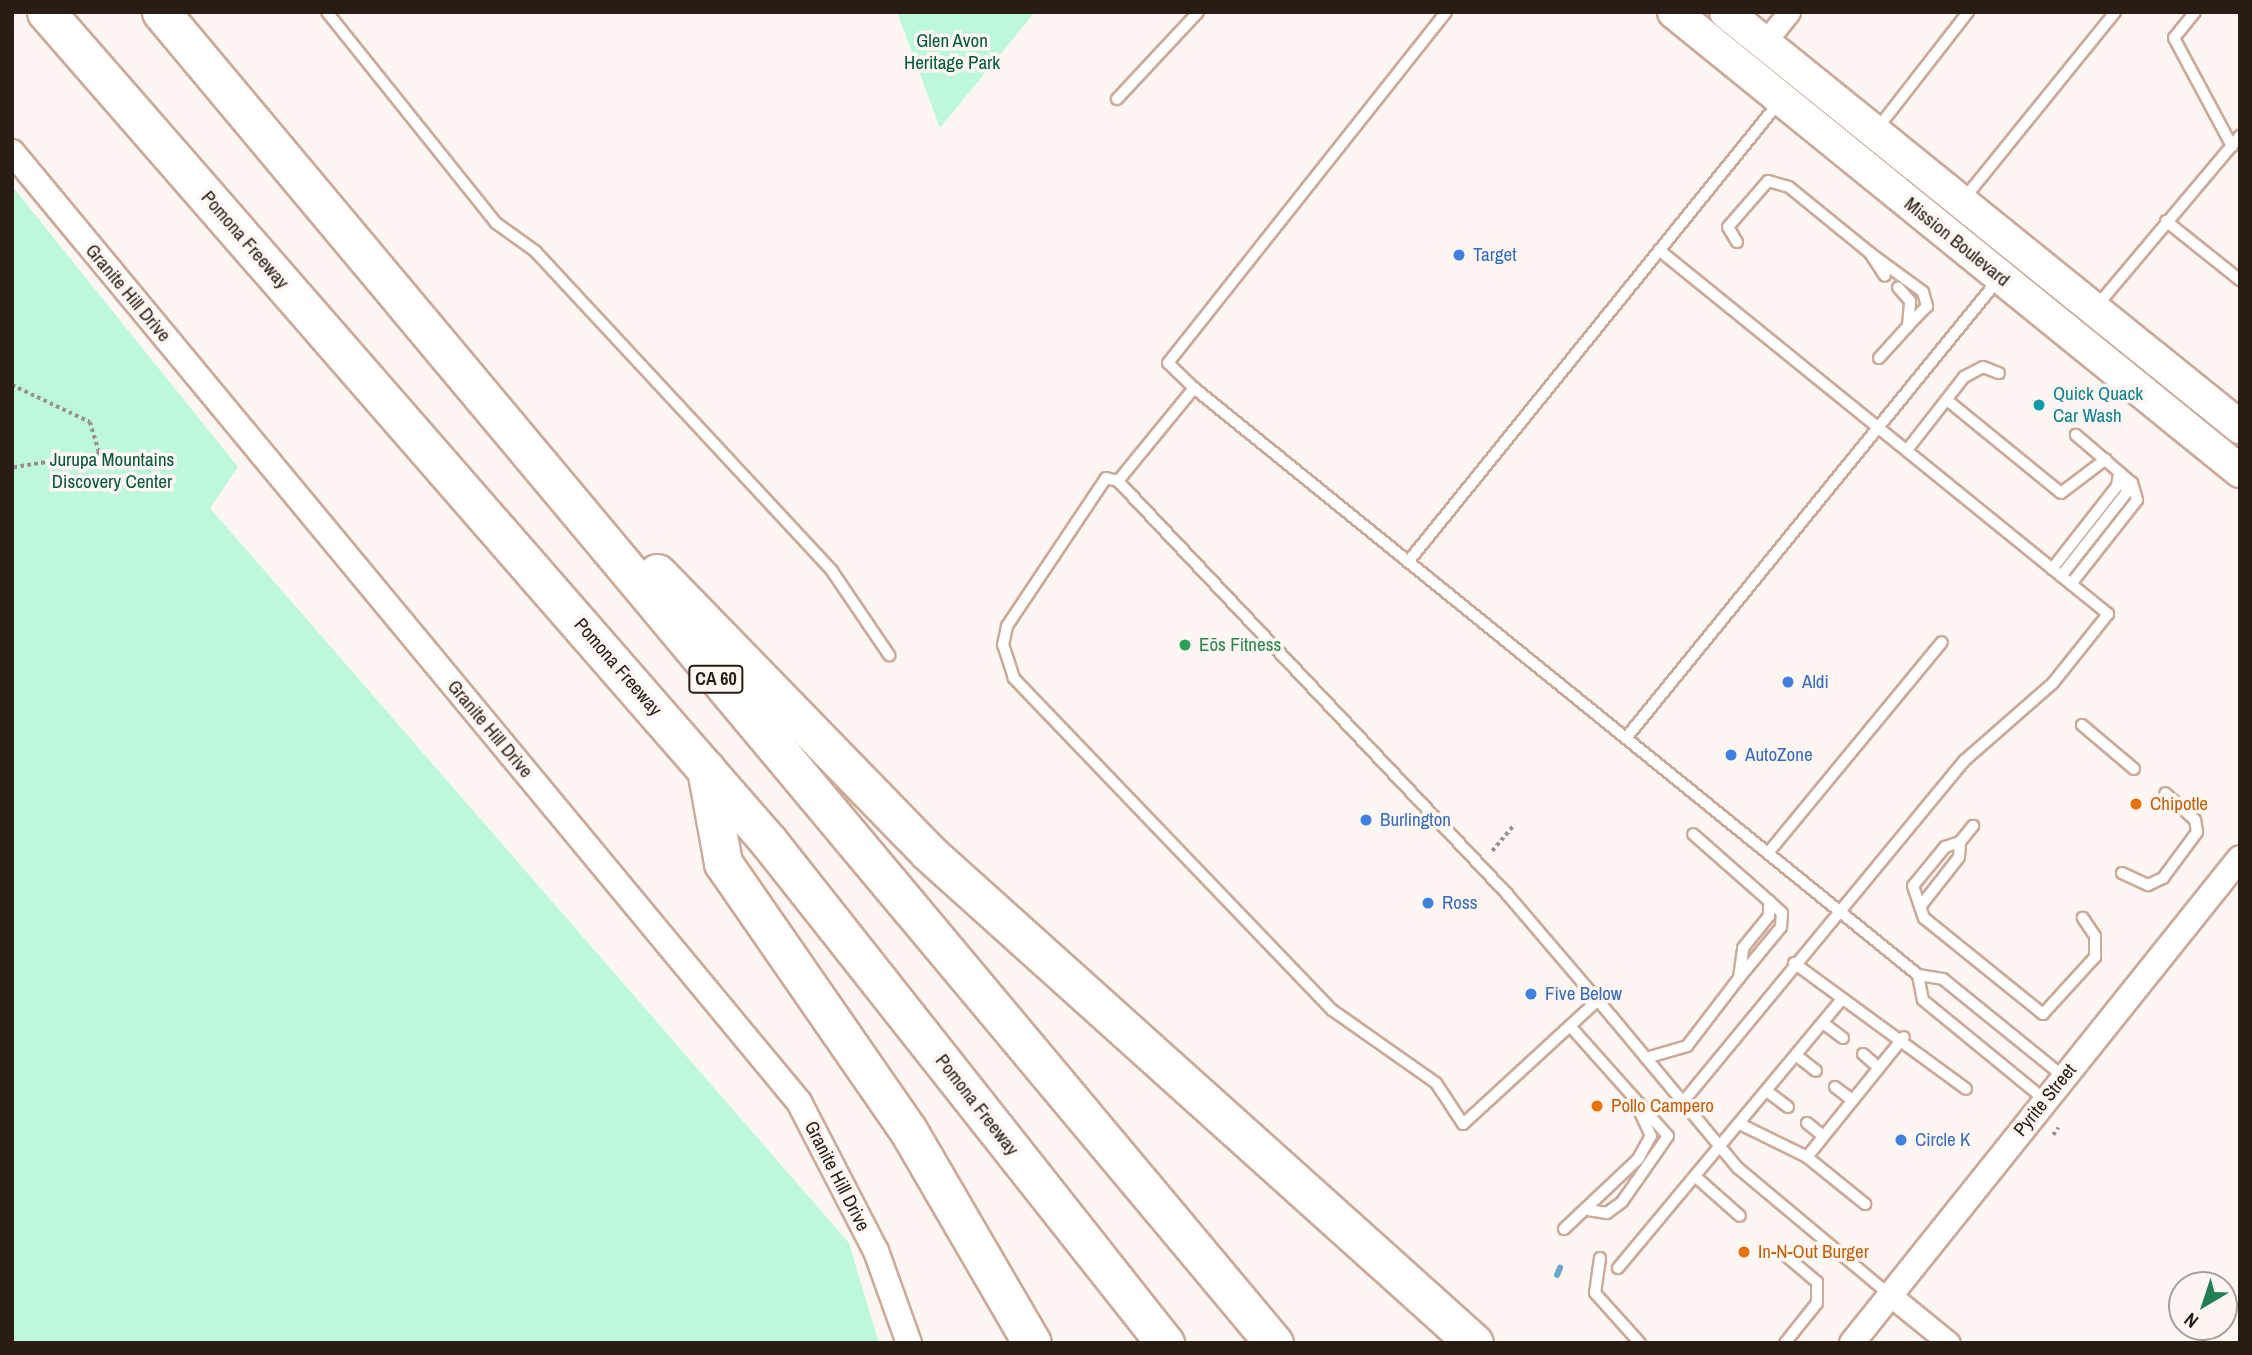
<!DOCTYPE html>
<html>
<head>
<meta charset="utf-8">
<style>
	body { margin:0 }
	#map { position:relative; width:2252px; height:1355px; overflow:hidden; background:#fdf6f2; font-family:"Archivo Narrow",sans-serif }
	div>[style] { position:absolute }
	.green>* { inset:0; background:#bdf8db }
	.stream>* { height:6px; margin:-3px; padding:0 3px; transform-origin:3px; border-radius:3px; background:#6da6c9 }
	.path>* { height:3.5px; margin-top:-1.75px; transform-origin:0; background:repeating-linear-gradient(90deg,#9a918c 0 3.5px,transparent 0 7px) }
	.roads { filter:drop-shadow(2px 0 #cbaa99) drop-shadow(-2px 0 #cbaa99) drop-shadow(0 2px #cbaa99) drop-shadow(0 -2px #cbaa99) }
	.service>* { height:10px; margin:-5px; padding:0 5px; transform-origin:5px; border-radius:5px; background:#fff }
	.minor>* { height:21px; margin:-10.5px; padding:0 10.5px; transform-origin:10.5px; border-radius:10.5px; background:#fff }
	.tertiary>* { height:24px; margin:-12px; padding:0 12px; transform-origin:12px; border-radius:12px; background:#fff }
	.primary>* { height:32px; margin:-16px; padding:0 16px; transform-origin:16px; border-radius:16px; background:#fff }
	.motorway>* { height:37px; margin:-18.5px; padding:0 18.5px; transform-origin:18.5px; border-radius:18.5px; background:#fff }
	.dots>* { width:19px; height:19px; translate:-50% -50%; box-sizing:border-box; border:4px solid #fdf6f2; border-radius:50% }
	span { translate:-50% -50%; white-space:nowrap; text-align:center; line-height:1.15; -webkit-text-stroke:7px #fdf6f2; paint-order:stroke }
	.shield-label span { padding:2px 5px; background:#fdf6f2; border:2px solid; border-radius:5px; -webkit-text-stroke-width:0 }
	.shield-label { font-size:18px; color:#281c15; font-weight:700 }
	.park-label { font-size:19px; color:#02593d }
	.street-label { font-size:19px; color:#281c15 }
	.shop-label { font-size:19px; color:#366cbe }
	.left { translate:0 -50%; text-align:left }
	.culture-label { font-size:19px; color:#0d838f }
	.leisure-label { font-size:19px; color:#27864d }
	.food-label { font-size:19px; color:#c56008 }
	.frame { position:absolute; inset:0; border:14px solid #281c15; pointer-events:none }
	.north { position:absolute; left:2168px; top:1271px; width:70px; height:70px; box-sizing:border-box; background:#fdf6f2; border:2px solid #a89f9a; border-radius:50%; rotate:219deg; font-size:19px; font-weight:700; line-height:28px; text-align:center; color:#281c15 }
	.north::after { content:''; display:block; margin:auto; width:24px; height:32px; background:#227e54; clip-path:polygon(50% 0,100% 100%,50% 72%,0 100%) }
</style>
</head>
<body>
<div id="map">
	<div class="green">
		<i style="clip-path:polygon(897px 12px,1035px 12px,940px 128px)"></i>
		<i style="clip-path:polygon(12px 186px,238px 467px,210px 508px,849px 1243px,879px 1343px,12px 1343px)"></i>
	</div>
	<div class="stream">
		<i style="left:1557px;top:1275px;width:8px;rotate:-67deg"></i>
	</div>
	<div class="path">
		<i style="left:12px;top:385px;width:86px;rotate:25.4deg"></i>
		<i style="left:90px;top:422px;width:34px;rotate:73deg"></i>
		<i style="left:100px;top:454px;width:89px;rotate:171deg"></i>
		<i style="left:1492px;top:851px;width:35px;rotate:-50deg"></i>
		<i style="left:2053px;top:1135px;width:9px;rotate:-54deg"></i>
	</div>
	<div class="roads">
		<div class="service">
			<i style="left:327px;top:12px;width:270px;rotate:51.3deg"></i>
			<i style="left:496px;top:223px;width:48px;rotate:35.7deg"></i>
			<i style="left:535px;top:251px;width:437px;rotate:47.1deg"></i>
			<i style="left:832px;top:571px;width:102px;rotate:55.8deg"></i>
			<i style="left:2195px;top:12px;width:33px;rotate:129deg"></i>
			<i style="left:2174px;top:38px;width:123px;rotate:61.8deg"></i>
			<i style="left:1117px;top:99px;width:119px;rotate:-47deg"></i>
			<i style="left:1877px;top:129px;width:148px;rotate:-52.1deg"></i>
			<i style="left:1963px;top:200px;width:242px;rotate:-51deg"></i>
			<i style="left:2166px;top:221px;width:95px;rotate:38.6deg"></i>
			<i style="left:1737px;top:242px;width:17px;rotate:-121deg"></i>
			<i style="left:1728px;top:227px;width:61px;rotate:-49deg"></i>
			<i style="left:1768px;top:181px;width:22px;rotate:16deg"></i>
			<i style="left:1789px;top:187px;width:104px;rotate:39.2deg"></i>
			<i style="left:1870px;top:253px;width:27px;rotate:57deg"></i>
			<i style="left:1659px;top:250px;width:578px;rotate:39.03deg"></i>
			<i style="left:2108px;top:614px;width:88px;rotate:128.6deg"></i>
			<i style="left:2053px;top:683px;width:118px;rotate:138.8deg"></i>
			<i style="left:1964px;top:761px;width:442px;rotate:129.5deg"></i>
			<i style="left:1870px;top:253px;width:66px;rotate:36.3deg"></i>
			<i style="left:1923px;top:292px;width:15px;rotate:74deg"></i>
			<i style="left:1927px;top:306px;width:28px;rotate:134deg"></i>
			<i style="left:2096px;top:307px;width:224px;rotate:-49.9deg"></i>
			<i style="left:1879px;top:358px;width:43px;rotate:-47.8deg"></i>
			<i style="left:1908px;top:326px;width:25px;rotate:-85deg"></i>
			<i style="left:1910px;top:301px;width:18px;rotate:-131deg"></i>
			<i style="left:1194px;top:388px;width:36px;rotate:-136deg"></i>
			<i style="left:1168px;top:363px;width:448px;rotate:-51.6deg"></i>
			<i style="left:1947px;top:400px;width:147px;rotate:39.2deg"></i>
			<i style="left:2061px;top:493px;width:56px;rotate:-37.1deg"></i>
			<i style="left:1907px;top:450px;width:93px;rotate:-52deg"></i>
			<i style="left:1964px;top:377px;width:21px;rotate:-28deg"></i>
			<i style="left:1983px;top:367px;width:17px;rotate:21deg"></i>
			<i style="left:1118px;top:481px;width:120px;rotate:-50.7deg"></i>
			<i style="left:1194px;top:388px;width:932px;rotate:39.03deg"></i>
			<i style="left:1918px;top:975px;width:25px;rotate:9deg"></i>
			<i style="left:1943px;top:979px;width:156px;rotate:39deg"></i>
			<i style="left:1408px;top:562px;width:592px;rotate:-51.1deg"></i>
			<i style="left:2052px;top:569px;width:105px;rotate:-51.9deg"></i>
			<i style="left:2117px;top:486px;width:13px;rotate:-81deg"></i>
			<i style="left:2061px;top:576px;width:107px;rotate:-51.8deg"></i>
			<i style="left:2127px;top:492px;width:20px;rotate:-110deg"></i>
			<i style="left:2071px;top:584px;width:107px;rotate:-51.8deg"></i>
			<i style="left:2137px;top:500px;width:18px;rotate:-106deg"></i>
			<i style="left:2132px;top:483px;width:74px;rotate:-139.4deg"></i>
			<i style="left:2082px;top:725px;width:68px;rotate:40.2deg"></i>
			<i style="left:1626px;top:738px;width:590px;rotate:-50.92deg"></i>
			<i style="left:1960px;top:842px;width:16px;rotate:162deg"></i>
			<i style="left:1945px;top:847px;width:50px;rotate:129.4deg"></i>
			<i style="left:1913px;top:886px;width:34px;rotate:71deg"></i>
			<i style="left:1924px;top:918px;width:153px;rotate:38.9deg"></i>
			<i style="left:2043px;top:1014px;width:77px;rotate:-47.6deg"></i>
			<i style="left:2095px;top:957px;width:21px;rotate:-90deg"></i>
			<i style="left:2095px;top:936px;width:22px;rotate:-124deg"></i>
			<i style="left:1768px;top:853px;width:273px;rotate:-50.5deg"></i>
			<i style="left:2122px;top:873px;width:29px;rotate:25deg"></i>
			<i style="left:2148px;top:885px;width:17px;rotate:-25deg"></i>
			<i style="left:2163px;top:878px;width:57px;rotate:-53.5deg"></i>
			<i style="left:2197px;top:832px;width:12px;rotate:-99deg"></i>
			<i style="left:2195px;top:820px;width:40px;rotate:-138deg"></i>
			<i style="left:1920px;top:907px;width:63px;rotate:-52deg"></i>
			<i style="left:1959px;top:857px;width:15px;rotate:-86deg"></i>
			<i style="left:1960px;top:842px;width:21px;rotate:-51deg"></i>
			<i style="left:1794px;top:963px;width:213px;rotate:36.2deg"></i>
			<i style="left:1918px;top:975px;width:25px;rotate:79deg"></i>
			<i style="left:1923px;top:1000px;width:158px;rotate:39.3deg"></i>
			<i style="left:1739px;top:978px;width:66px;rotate:-50.5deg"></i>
			<i style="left:1781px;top:927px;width:14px;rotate:-86deg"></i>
			<i style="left:1782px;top:913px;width:18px;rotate:-137deg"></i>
			<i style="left:1598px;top:1000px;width:183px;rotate:137.4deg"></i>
			<i style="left:1463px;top:1124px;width:49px;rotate:-123.4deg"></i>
			<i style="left:1436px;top:1083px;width:127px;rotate:-144.9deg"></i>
			<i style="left:1332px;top:1010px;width:460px;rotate:-133.8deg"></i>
			<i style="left:1014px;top:678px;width:35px;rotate:-108deg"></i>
			<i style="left:1003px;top:645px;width:19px;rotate:-78deg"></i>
			<i style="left:1007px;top:626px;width:178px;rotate:-56.2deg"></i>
			<i style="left:1106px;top:478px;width:12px;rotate:14deg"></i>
			<i style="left:1118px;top:481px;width:567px;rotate:46.71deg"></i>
			<i style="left:1507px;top:894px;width:162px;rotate:49.5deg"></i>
			<i style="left:1612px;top:1017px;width:197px;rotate:50.2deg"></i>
			<i style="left:1738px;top:1168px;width:198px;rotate:39.9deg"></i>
			<i style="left:1823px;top:1023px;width:25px;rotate:37deg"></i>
			<i style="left:1570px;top:1026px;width:147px;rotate:48.3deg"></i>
			<i style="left:1668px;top:1136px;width:80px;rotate:124.9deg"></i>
			<i style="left:1622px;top:1202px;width:19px;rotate:144deg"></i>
			<i style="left:1607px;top:1213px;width:19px;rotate:-171deg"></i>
			<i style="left:1863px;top:1054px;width:21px;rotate:41deg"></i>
			<i style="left:1797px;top:1056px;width:24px;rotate:38deg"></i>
			<i style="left:1646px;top:1058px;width:43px;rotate:-16.3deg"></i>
			<i style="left:1687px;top:1046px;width:86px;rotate:-52.6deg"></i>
			<i style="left:1739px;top:978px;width:30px;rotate:-82deg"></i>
			<i style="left:1743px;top:948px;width:41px;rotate:-50.9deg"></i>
			<i style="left:1769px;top:916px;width:15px;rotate:-90deg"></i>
			<i style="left:1769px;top:901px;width:101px;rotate:-138.6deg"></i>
			<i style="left:1835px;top:1087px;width:21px;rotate:37deg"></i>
			<i style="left:1768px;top:1092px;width:25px;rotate:37deg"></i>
			<i style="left:1807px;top:1123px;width:21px;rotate:39deg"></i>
			<i style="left:1742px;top:1125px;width:72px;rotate:26.2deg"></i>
			<i style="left:1807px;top:1157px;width:75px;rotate:39deg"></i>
			<i style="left:1807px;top:1157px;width:154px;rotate:-51.1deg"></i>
			<i style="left:1697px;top:1178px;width:57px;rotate:41.5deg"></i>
			<i style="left:1564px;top:1229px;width:102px;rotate:-43.4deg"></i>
			<i style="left:1638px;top:1159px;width:26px;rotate:-61deg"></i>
			<i style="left:1651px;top:1136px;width:31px;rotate:-115deg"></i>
			<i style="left:1785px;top:1255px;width:42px;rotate:40.2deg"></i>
			<i style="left:1817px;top:1282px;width:21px;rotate:90deg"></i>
			<i style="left:1817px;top:1303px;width:51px;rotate:128.7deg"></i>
			<i style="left:1600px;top:1258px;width:35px;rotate:98deg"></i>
			<i style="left:1595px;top:1293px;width:67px;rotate:48deg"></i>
			<i style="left:1618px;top:1268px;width:349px;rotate:-50.2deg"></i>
		</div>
		<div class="minor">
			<i style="left:1764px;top:43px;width:40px;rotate:-51deg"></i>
			<i style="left:1890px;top:1295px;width:76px;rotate:39.1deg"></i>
		</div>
		<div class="tertiary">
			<i style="left:12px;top:152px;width:1234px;rotate:50.36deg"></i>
			<i style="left:799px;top:1102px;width:168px;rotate:62.7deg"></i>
			<i style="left:876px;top:1251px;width:98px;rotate:70.3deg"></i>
			<i style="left:1852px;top:1343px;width:621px;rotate:-51.34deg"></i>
		</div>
		<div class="primary">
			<i style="left:1674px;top:12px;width:729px;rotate:39.04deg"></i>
			<i style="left:1726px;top:12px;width:661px;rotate:38.92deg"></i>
		</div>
		<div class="motorway">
			<i style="left:46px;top:12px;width:1101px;rotate:48.94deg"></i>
			<i style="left:769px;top:842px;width:639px;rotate:51.68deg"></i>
			<i style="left:161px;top:12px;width:1735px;rotate:50.1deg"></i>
			<i style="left:657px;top:573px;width:389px;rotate:45.8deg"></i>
			<i style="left:928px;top:852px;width:734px;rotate:41.96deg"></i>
			<i style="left:706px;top:769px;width:96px;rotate:79.7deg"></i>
			<i style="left:723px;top:863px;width:325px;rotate:55.3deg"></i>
			<i style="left:908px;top:1130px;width:246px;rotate:59.8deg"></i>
		</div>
	</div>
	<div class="dots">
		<i style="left:1459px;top:255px;background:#3f7fe0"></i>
		<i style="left:2039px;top:405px;background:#0f9aa8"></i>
		<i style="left:1185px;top:645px;background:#2e9e5b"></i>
		<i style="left:1788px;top:682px;background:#3f7fe0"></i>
		<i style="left:1731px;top:755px;background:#3f7fe0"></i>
		<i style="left:2136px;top:804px;background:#e8710a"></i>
		<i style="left:1366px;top:820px;background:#3f7fe0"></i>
		<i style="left:1428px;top:903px;background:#3f7fe0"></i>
		<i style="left:1531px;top:994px;background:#3f7fe0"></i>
		<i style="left:1597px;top:1106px;background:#e8710a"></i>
		<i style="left:1901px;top:1140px;background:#3f7fe0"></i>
		<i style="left:1744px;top:1252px;background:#e8710a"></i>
	</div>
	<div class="shield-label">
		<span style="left:716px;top:679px">CA 60</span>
	</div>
	<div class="park-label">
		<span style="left:952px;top:52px">Glen Avon<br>Heritage Park</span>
		<span style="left:112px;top:471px">Jurupa Mountains<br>Discovery Center</span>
	</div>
	<div class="street-label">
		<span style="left:245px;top:240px;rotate:49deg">Pomona Freeway</span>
		<span style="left:1957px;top:242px;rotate:39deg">Mission Boulevard</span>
		<span style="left:128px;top:293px;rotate:50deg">Granite Hill Drive</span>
		<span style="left:618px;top:667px;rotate:49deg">Pomona Freeway</span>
		<span style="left:490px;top:729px;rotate:50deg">Granite Hill Drive</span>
		<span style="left:2045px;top:1100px;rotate:-51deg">Pyrite Street</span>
		<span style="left:977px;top:1105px;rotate:52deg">Pomona Freeway</span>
		<span style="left:837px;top:1176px;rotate:63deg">Granite Hill Drive</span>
	</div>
	<div class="shop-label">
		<span class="left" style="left:1473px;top:255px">Target</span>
		<span class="left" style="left:1802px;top:682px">Aldi</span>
		<span class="left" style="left:1745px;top:755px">AutoZone</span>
		<span class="left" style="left:1380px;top:820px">Burlington</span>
		<span class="left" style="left:1442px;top:903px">Ross</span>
		<span class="left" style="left:1545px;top:994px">Five Below</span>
		<span class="left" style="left:1915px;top:1140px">Circle K</span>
	</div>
	<div class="culture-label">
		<span class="left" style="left:2053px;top:405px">Quick Quack<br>Car Wash</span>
	</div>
	<div class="leisure-label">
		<span class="left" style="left:1199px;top:645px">Eōs Fitness</span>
	</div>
	<div class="food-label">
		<span class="left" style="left:2150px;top:804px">Chipotle</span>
		<span class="left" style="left:1611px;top:1106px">Pollo Campero</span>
		<span class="left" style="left:1758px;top:1252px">In-N-Out Burger</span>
	</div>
	<div class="frame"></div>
	<div class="north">N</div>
</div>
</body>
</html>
